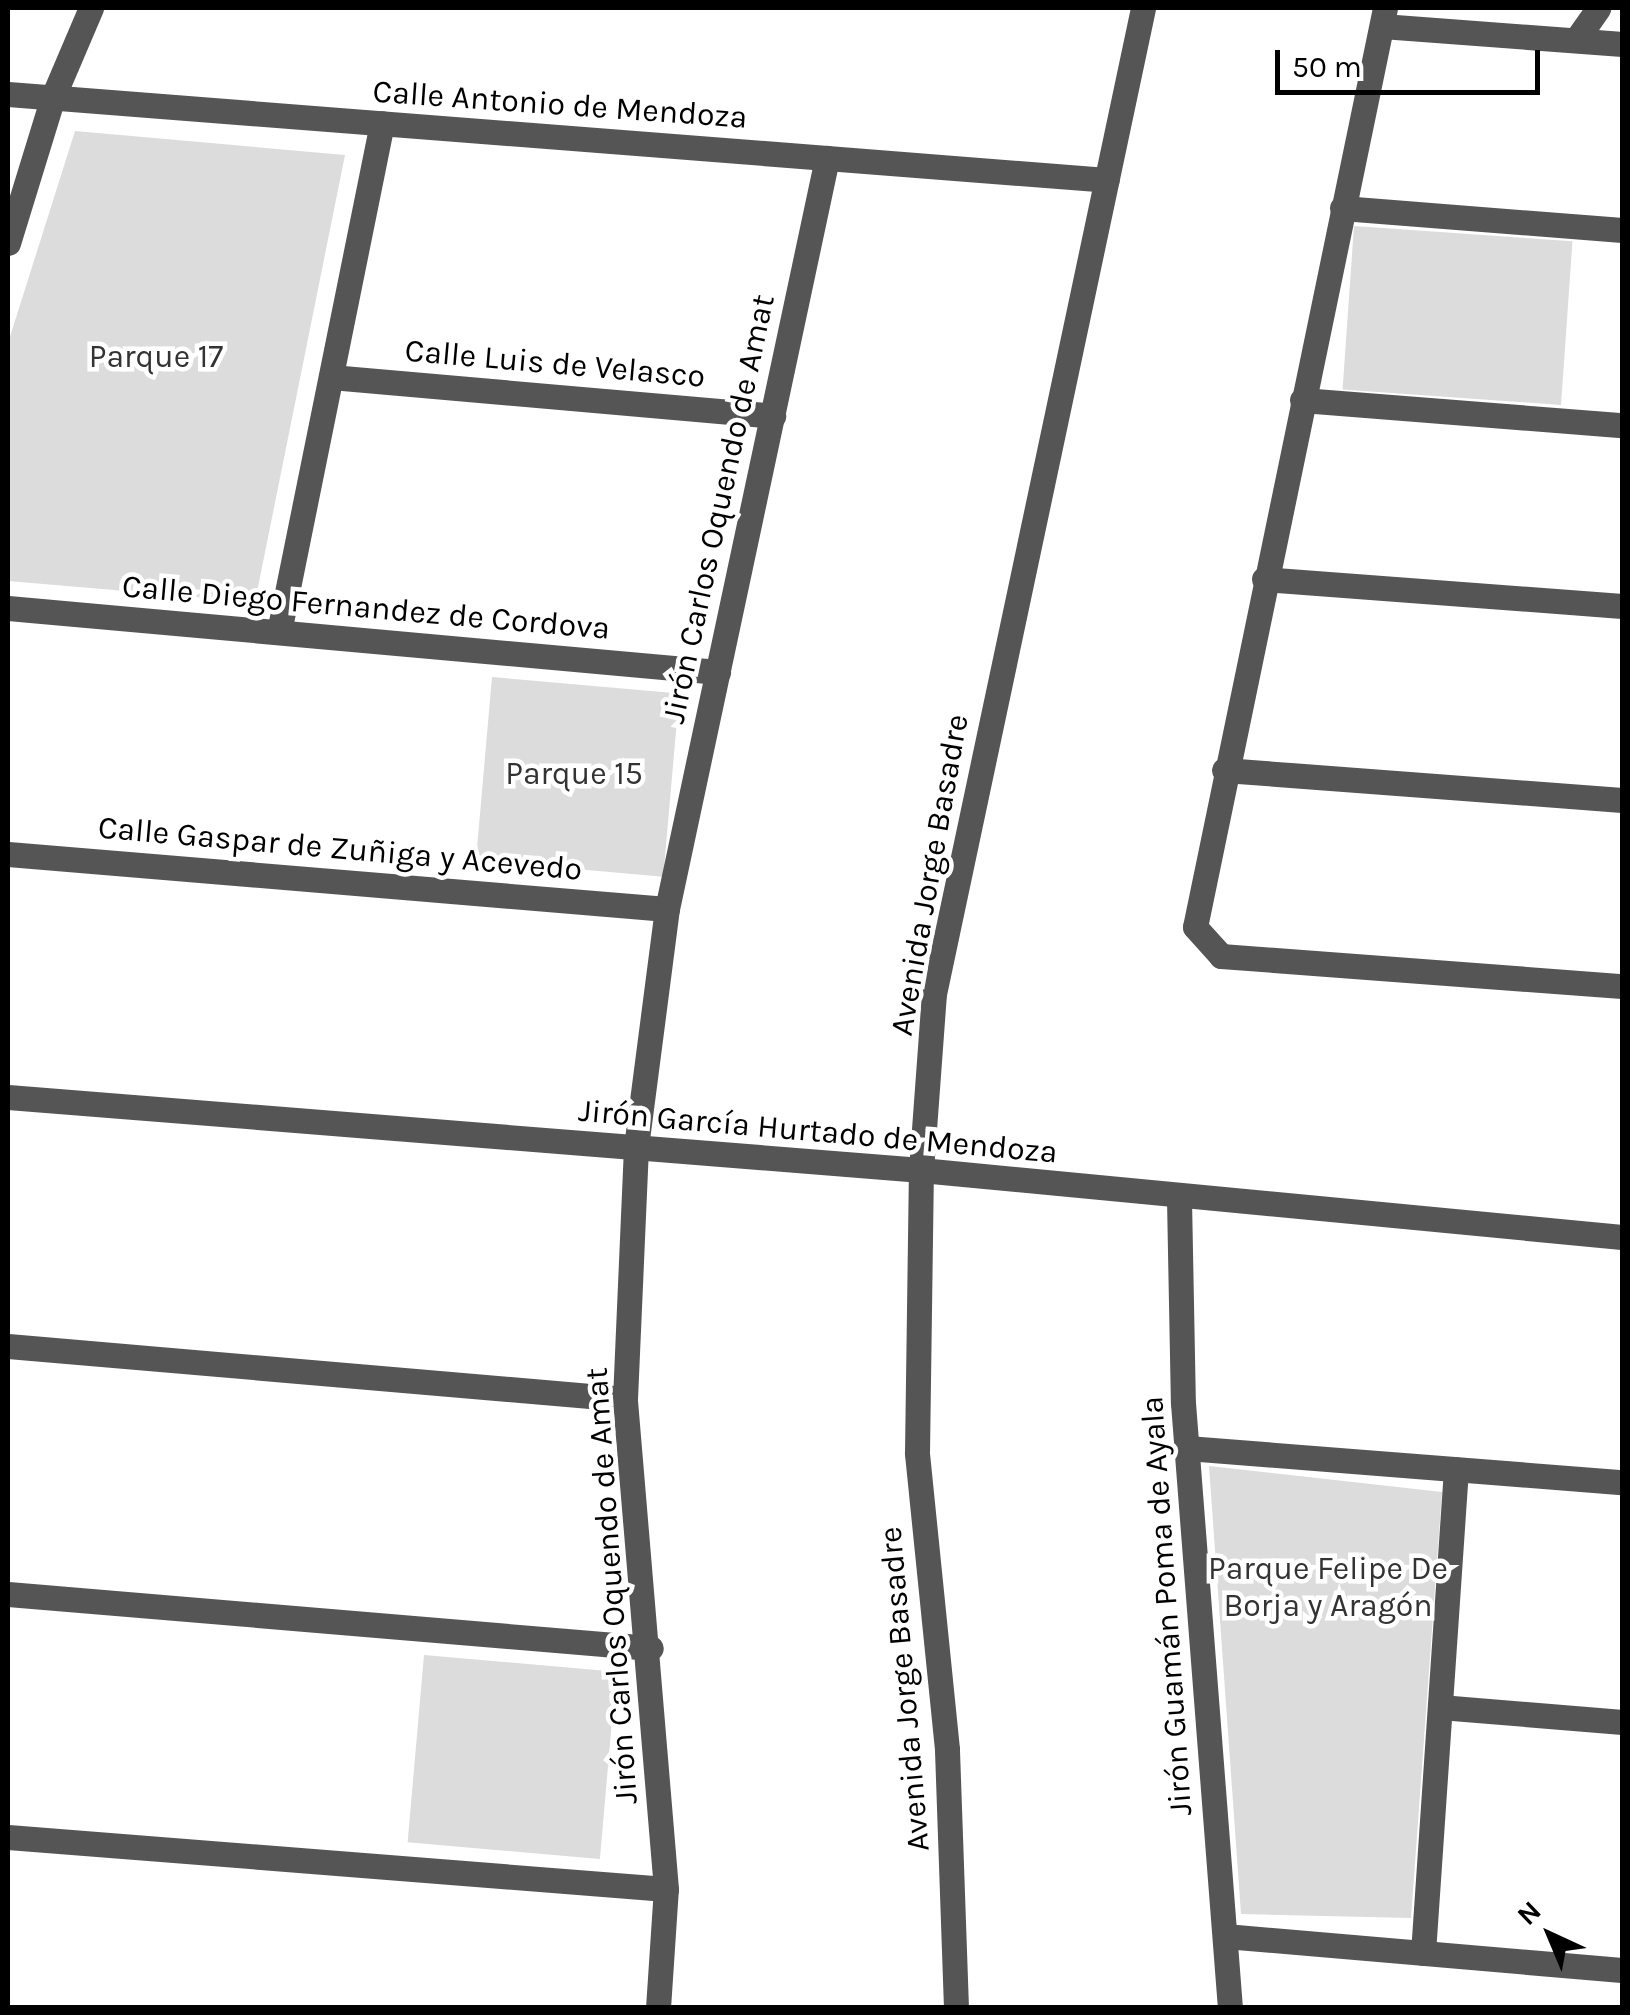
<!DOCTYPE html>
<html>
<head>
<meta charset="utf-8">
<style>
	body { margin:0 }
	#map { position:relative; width:1630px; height:2015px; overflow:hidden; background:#fff; font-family:Karla,sans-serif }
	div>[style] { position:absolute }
	.green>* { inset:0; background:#dcdcdc; transform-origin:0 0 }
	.minor>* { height:25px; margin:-12.5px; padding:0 12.5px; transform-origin:12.5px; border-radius:12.5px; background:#555 }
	span { translate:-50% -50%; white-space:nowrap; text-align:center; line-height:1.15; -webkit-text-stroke:9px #fff; paint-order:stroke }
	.street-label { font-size:32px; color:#000 }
	.park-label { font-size:32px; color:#333 }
	.frame { position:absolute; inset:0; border:10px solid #000; pointer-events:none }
	.north { position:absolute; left:1500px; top:1885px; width:100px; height:100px; -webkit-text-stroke:8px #fff; paint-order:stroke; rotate:316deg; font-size:28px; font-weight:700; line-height:40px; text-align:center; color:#000 }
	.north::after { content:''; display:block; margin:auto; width:35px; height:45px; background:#000; clip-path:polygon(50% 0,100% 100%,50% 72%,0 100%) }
	.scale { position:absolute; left:1275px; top:50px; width:265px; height:45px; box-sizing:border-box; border:5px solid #000; border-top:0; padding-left:12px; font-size:30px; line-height:35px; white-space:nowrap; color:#000; -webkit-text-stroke:8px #fff; paint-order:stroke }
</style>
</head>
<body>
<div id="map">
	<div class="green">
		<i style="clip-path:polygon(75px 131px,345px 155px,255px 602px,8px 581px,8px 343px)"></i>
		<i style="left:1354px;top:226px;width:219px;height:164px;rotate:4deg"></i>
		<i style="left:492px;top:677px;width:188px;height:184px;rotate:5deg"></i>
		<i style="clip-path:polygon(1209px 1466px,1442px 1492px,1411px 1918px,1241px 1914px)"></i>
		<i style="left:424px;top:1655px;width:193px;height:188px;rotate:5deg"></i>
	</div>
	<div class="minor">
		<i style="left:1385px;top:8px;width:938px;rotate:101.68deg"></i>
		<i style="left:1195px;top:927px;width:39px;rotate:48deg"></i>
		<i style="left:1221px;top:956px;width:402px;rotate:4.3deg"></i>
		<i style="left:1382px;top:26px;width:241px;rotate:4.3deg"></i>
		<i style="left:1576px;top:40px;width:39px;rotate:-55deg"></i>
		<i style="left:8px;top:94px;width:1102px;rotate:4.47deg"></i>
		<i style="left:1342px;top:208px;width:281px;rotate:4.5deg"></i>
		<i style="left:8px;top:243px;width:153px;rotate:-72.9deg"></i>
		<i style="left:53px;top:97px;width:97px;rotate:-66.9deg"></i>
		<i style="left:331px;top:377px;width:444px;rotate:5deg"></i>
		<i style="left:1302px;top:400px;width:321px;rotate:4.5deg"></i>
		<i style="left:1264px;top:579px;width:359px;rotate:4.3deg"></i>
		<i style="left:8px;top:608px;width:713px;rotate:5.15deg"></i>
		<i style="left:279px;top:632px;width:519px;rotate:-78.56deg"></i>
		<i style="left:1224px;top:770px;width:399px;rotate:4.3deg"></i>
		<i style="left:8px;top:854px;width:661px;rotate:4.77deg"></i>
		<i style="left:8px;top:1097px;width:916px;rotate:4.57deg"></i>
		<i style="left:921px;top:1170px;width:704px;rotate:5.46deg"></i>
		<i style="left:1179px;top:1199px;width:204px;rotate:88.9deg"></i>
		<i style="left:1183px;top:1403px;width:607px;rotate:85.56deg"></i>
		<i style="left:8px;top:1346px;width:619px;rotate:4.91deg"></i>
		<i style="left:1187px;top:1448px;width:436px;rotate:4.5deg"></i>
		<i style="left:8px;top:1594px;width:645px;rotate:4.8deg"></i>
		<i style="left:1440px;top:1707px;width:183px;rotate:4.7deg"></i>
		<i style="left:8px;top:1837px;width:660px;rotate:4.52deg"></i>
		<i style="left:1225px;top:1936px;width:398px;rotate:4.9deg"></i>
		<i style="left:1423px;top:1953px;width:485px;rotate:-86.1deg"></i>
		<i style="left:658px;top:2008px;width:119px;rotate:-86.2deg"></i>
		<i style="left:666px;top:1889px;width:492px;rotate:-94.8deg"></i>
		<i style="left:625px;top:1399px;width:252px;rotate:-87.5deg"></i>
		<i style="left:636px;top:1147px;width:240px;rotate:-82.6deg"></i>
		<i style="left:667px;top:909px;width:768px;rotate:-77.97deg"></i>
		<i style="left:956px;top:2008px;width:259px;rotate:-92deg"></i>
		<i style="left:947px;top:1749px;width:298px;rotate:-95.8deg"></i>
		<i style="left:917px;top:1453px;width:283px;rotate:-89.2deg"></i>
		<i style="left:921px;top:1170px;width:176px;rotate:-85.8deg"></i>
		<i style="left:934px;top:994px;width:1008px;rotate:-78.03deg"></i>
	</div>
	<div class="street-label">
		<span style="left:560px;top:105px;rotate:4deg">Calle Antonio de Mendoza</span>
		<span style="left:555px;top:364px;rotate:5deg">Calle Luis de Velasco</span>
		<span style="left:719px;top:509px;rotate:-78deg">Jirón Carlos Oquendo de Amat</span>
		<span style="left:366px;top:608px;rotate:5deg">Calle Diego Fernandez de Cordova</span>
		<span style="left:340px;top:849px;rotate:5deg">Calle Gaspar de Zuñiga y Acevedo</span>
		<span style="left:930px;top:875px;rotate:-80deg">Avenida Jorge Basadre</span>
		<span style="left:818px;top:1132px;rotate:5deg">Jirón García Hurtado de Mendoza</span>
		<span style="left:612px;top:1586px;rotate:-94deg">Jirón Carlos Oquendo de Amat</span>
		<span style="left:1167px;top:1606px;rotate:-94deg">Jirón Guamán Poma de Ayala</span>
		<span style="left:905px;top:1689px;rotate:-95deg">Avenida Jorge Basadre</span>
	</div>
	<div class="park-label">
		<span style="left:156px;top:357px">Parque 17</span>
		<span style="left:574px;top:774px">Parque 15</span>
		<span style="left:1328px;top:1588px">Parque Felipe De<br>Borja y Aragón</span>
	</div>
	<div class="frame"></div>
	<div class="north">N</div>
	<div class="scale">50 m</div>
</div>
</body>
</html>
